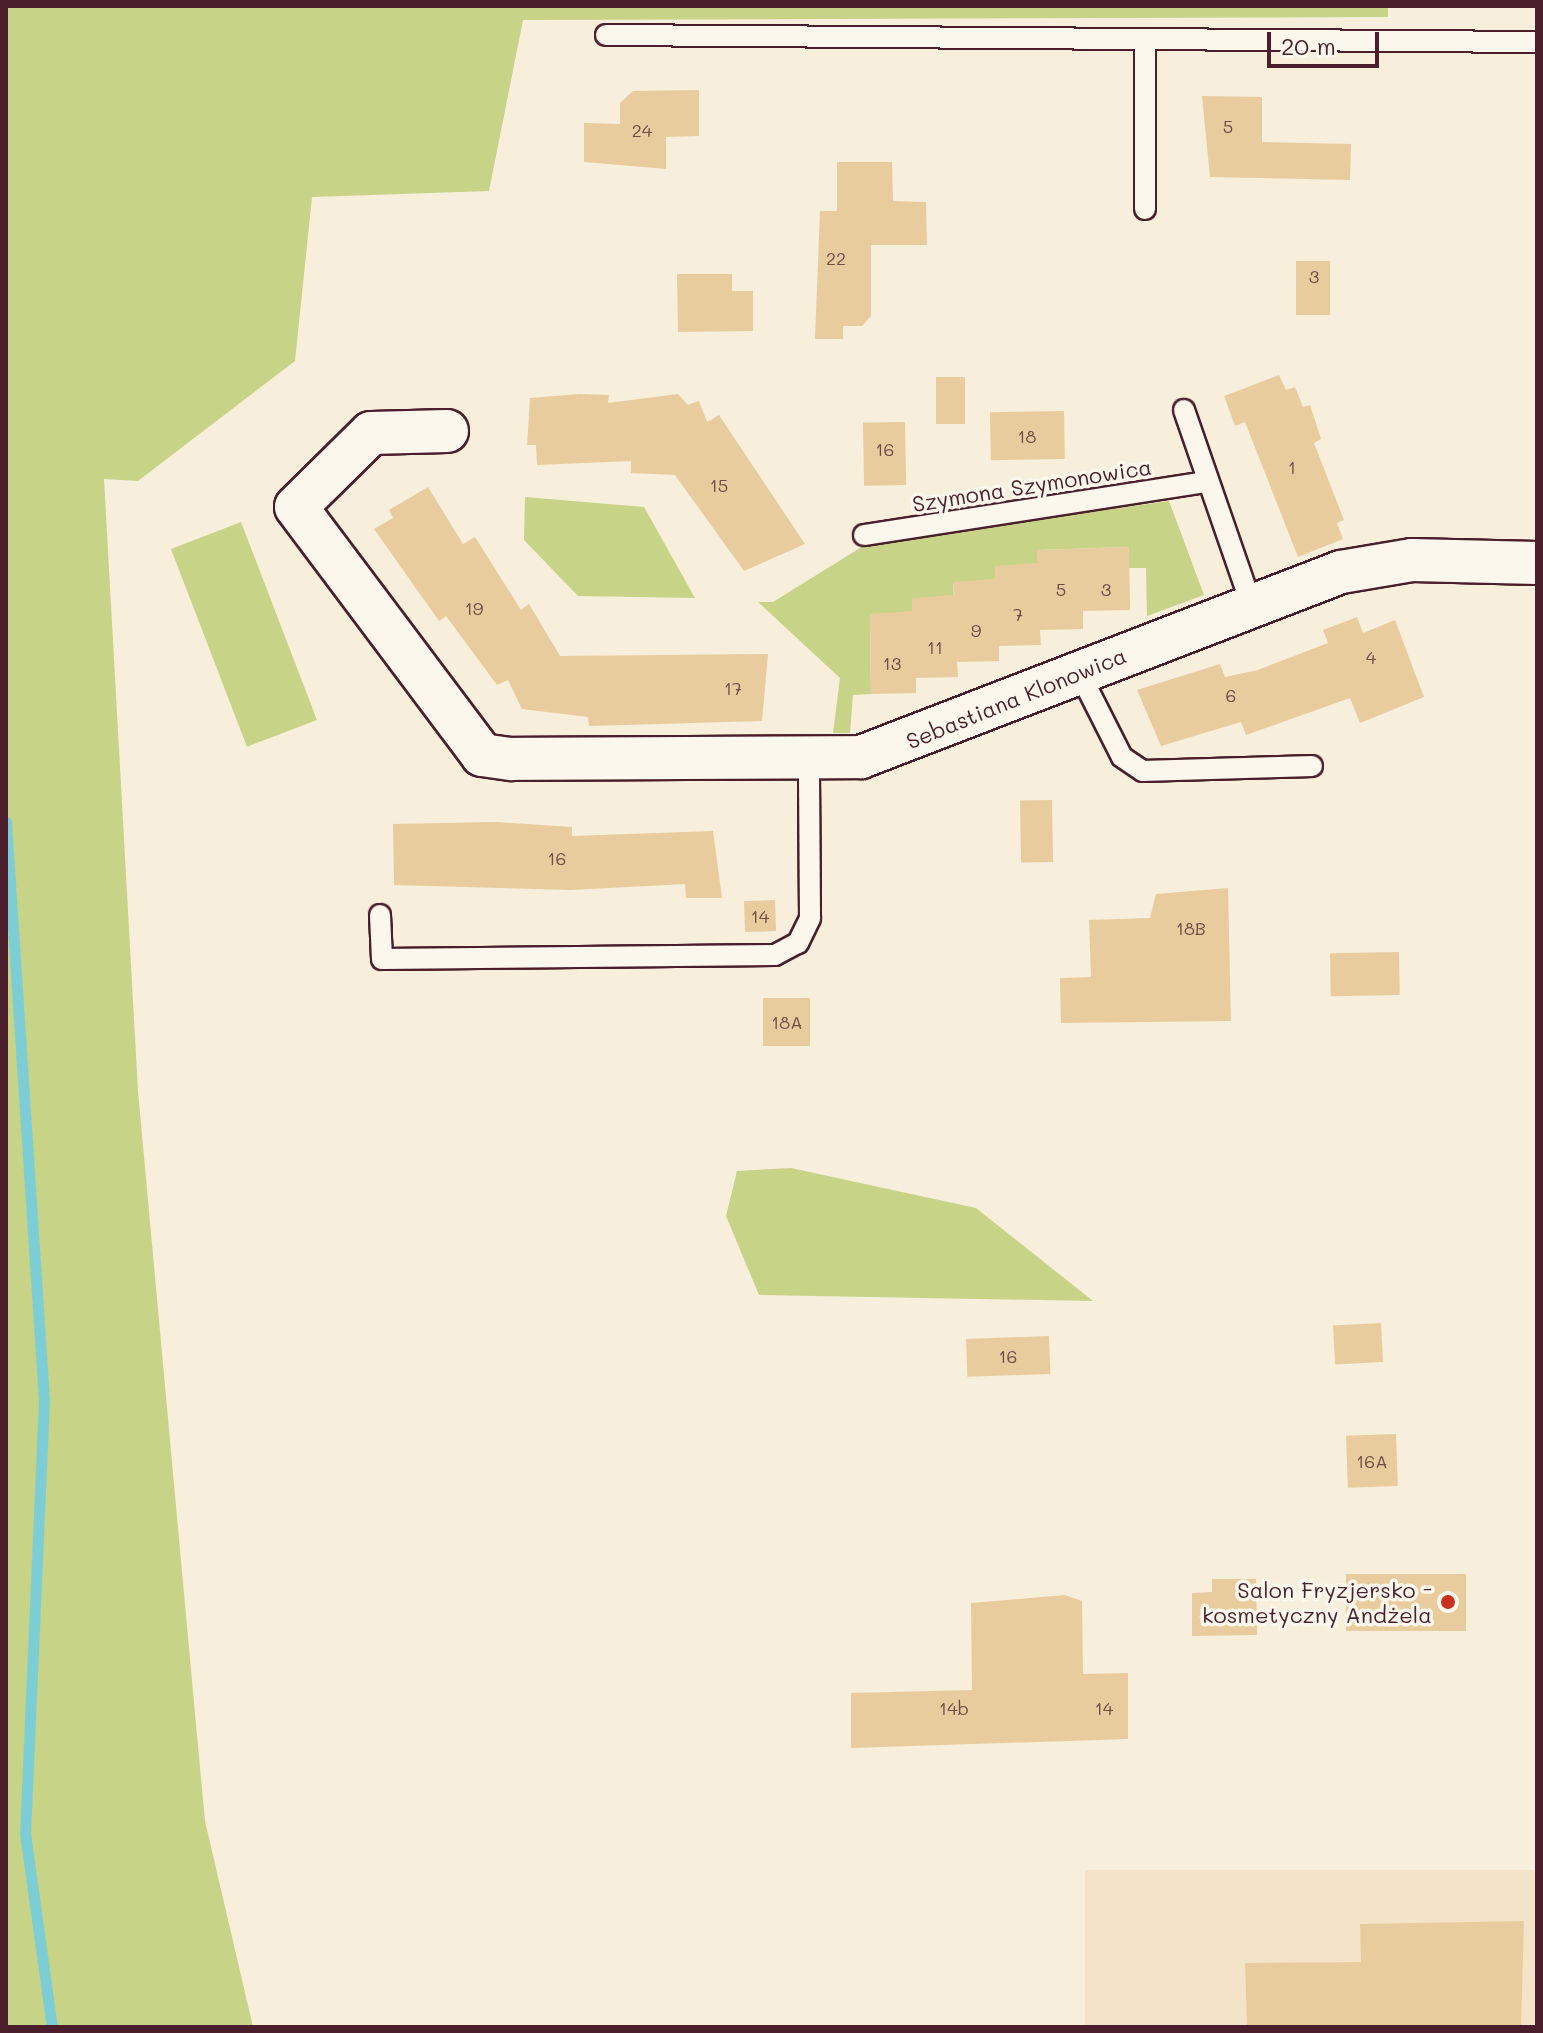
<!DOCTYPE html>
<html>
<head>
<meta charset="utf-8">
<style>
	body { margin:0 }
	#map { position:relative; width:1543px; height:2033px; overflow:hidden; background:#f7eedc; font-family:Mali,sans-serif }
	div>[style] { position:absolute }
	.built>* { inset:0; background:#f3e4c9; transform-origin:0 0 }
	.green>* { inset:0; background:#c7d386; transform-origin:0 0 }
	.stream>* { height:11px; margin:-5.5px; padding:0 5.5px; transform-origin:5.5px; border-radius:5.5px; background:#7dced4 }
	.building>* { inset:0; background:#e9cc9d; transform-origin:0 0 }
	.roads { filter:drop-shadow(2px 0 #4a1f2b) drop-shadow(-2px 0 #4a1f2b) drop-shadow(0 2px #4a1f2b) drop-shadow(0 -2px #4a1f2b) }
	.lane>* { height:20px; margin:-10px; padding:0 10px; transform-origin:10px; border-radius:10px; background:#fbf7ec }
	.street>* { height:42px; margin:-21px; padding:0 21px; transform-origin:21px; border-radius:21px; background:#fbf7ec }
	.dots>* { width:22px; height:22px; translate:-50% -50%; box-sizing:border-box; border:4px solid #fbf7ec; border-radius:50% }
	span { translate:-50% -50%; white-space:nowrap; text-align:center; line-height:1.15; -webkit-text-stroke:7px #fbf7ec; paint-order:stroke }
	.number-label { font-size:18px; color:#724a48 }
	.number-label span { -webkit-text-stroke-width:0 }
	.street-label { font-size:22px; color:#4a1f2b }
	.poi-label { font-size:22px; color:#4a1f2b }
	.right { translate:-100% -50%; text-align:right }
	.frame { position:absolute; inset:0; border:8px solid #4a1f2b; pointer-events:none }
	.scale { position:absolute; left:1267px; top:32px; width:112px; height:36px; box-sizing:border-box; border:4px solid #4a1f2b; border-top:0; padding-left:10px; font-size:24px; line-height:28px; white-space:nowrap; color:#4a1f2b; -webkit-text-stroke:6px #fbf7ec; paint-order:stroke }
</style>
</head>
<body>
<div id="map">
	<div class="built">
		<i style="left:1537px;top:1870px;width:157px;height:452px;rotate:90deg"></i>
	</div>
	<div class="green">
		<i style="clip-path:polygon(6px 6px,1388px 6px,1388px 17px,523px 20px,489px 191px,312px 197px,295px 361px,138px 481px,104px 479px,138px 1091px,199px 1757px,205px 1821px,253px 2027px,6px 2027px)"></i>
		<i style="clip-path:polygon(525px 497px,644px 507px,695px 598px,578px 596px,524px 540px)"></i>
		<i style="clip-path:polygon(1169px 501px,1204px 595px,1147px 616px,1146px 568px,1129px 568px,1128px 547px,1037px 550px,1037px 568px,995px 566px,996px 584px,953px 583px,954px 600px,912px 598px,912px 616px,870px 633px,871px 694px,853px 695px,850px 733px,833px 733px,840px 678px,758px 602px,773px 602px,868px 543px)"></i>
		<i style="left:241px;top:522px;width:212px;height:75px;rotate:69deg"></i>
		<i style="clip-path:polygon(791px 1168px,976px 1208px,1093px 1301px,759px 1295px,726px 1216px,737px 1171px)"></i>
	</div>
	<div class="stream">
		<i style="left:6px;top:822px;width:579px;rotate:86.24deg"></i>
		<i style="left:44px;top:1400px;width:433px;rotate:92.5deg"></i>
		<i style="left:25px;top:1833px;width:196px;rotate:82.1deg"></i>
	</div>
	<div class="building">
		<i style="clip-path:polygon(699px 90px,699px 136px,666px 137px,666px 169px,584px 162px,584px 123px,620px 124px,620px 103px,633px 91px)"></i>
		<i style="clip-path:polygon(1202px 96px,1262px 97px,1262px 142px,1351px 144px,1350px 180px,1210px 177px)"></i>
		<i style="clip-path:polygon(837px 162px,892px 162px,893px 201px,926px 202px,927px 245px,871px 245px,871px 316px,862px 326px,843px 326px,843px 339px,815px 339px,820px 211px,837px 211px)"></i>
		<i style="left:1296px;top:261px;width:34px;height:54px"></i>
		<i style="clip-path:polygon(677px 274px,732px 274px,732px 291px,753px 291px,753px 331px,678px 332px)"></i>
		<i style="clip-path:polygon(1279px 375px,1286px 390px,1295px 387px,1303px 407px,1310px 405px,1321px 439px,1314px 443px,1344px 520px,1337px 523px,1343px 539px,1298px 557px,1245px 422px,1235px 426px,1224px 396px)"></i>
		<i style="left:936px;top:377px;width:29px;height:47px"></i>
		<i style="clip-path:polygon(580px 394px,609px 395px,608px 403px,678px 394px,688px 405px,699px 401px,707px 422px,719px 415px,805px 544px,744px 571px,675px 475px,631px 473px,631px 461px,537px 465px,536px 445px,527px 445px,530px 398px)"></i>
		<i style="left:1064px;top:411px;width:48px;height:74px;rotate:89deg"></i>
		<i style="left:905px;top:422px;width:63px;height:42px;rotate:89deg"></i>
		<i style="clip-path:polygon(428px 487px,463px 544px,475px 537px,521px 610px,529px 604px,560px 656px,768px 654px,762px 721px,589px 726px,588px 717px,522px 709px,508px 680px,497px 685px,446px 616px,439px 621px,374px 529px,393px 518px,389px 510px)"></i>
		<i style="clip-path:polygon(1129px 547px,1130px 610px,1083px 611px,1083px 629px,1040px 630px,1041px 645px,999px 646px,999px 661px,957px 662px,958px 677px,916px 678px,916px 693px,871px 694px,870px 614px,912px 611px,912px 598px,954px 595px,953px 582px,995px 579px,995px 566px,1037px 563px,1037px 550px)"></i>
		<i style="clip-path:polygon(1357px 617px,1363px 633px,1395px 620px,1424px 697px,1360px 723px,1350px 698px,1246px 735px,1241px 722px,1161px 746px,1137px 690px,1220px 664px,1225px 677px,1258px 670px,1328px 643px,1323px 630px)"></i>
		<i style="left:1052px;top:800px;width:62px;height:32px;rotate:89deg"></i>
		<i style="clip-path:polygon(496px 822px,572px 827px,572px 836px,713px 831px,722px 898px,686px 898px,685px 884px,571px 890px,394px 885px,393px 824px)"></i>
		<i style="clip-path:polygon(1228px 888px,1231px 1021px,1061px 1023px,1060px 978px,1091px 977px,1089px 920px,1150px 918px,1156px 894px)"></i>
		<i style="left:775px;top:900px;width:31px;height:31px;rotate:88deg"></i>
		<i style="left:1399px;top:952px;width:43px;height:69px;rotate:89deg"></i>
		<i style="left:763px;top:998px;width:47px;height:48px"></i>
		<i style="left:1381px;top:1323px;width:39px;height:48px;rotate:87deg"></i>
		<i style="left:1049px;top:1336px;width:38px;height:83px;rotate:88deg"></i>
		<i style="left:1396px;top:1434px;width:52px;height:50px;rotate:88deg"></i>
		<i style="left:1346px;top:1574px;width:120px;height:57px"></i>
		<i style="clip-path:polygon(1212px 1579px,1256px 1579px,1257px 1635px,1192px 1636px,1192px 1593px,1212px 1592px)"></i>
		<i style="clip-path:polygon(1065px 1595px,1082px 1601px,1083px 1674px,1128px 1673px,1128px 1739px,851px 1748px,851px 1693px,972px 1690px,971px 1603px)"></i>
		<i style="clip-path:polygon(1524px 1921px,1521px 2027px,1247px 2027px,1245px 1963px,1361px 1962px,1360px 1924px)"></i>
	</div>
	<div class="roads">
		<div class="lane">
			<i style="left:606px;top:35px;width:931px;rotate:0.43deg"></i>
			<i style="left:1145px;top:44px;width:165px;rotate:90deg"></i>
			<i style="left:1184px;top:410px;width:205px;rotate:70.9deg"></i>
			<i style="left:864px;top:535px;width:348px;rotate:-8.8deg"></i>
			<i style="left:1079px;top:672px;width:95px;rotate:63.2deg"></i>
			<i style="left:1122px;top:757px;width:25px;rotate:34deg"></i>
			<i style="left:1143px;top:771px;width:169px;rotate:-1.7deg"></i>
			<i style="left:380px;top:915px;width:44px;rotate:87.4deg"></i>
			<i style="left:382px;top:959px;width:393px;rotate:-0.6deg"></i>
			<i style="left:775px;top:955px;width:26px;rotate:-28deg"></i>
			<i style="left:798px;top:943px;width:28px;rotate:-64deg"></i>
			<i style="left:810px;top:918px;width:157px;rotate:-90.4deg"></i>
		</div>
		<div class="street">
			<i style="left:447px;top:431px;width:76px;rotate:178.5deg"></i>
			<i style="left:371px;top:433px;width:105px;rotate:135.4deg"></i>
			<i style="left:296px;top:507px;width:310px;rotate:53.1deg"></i>
			<i style="left:482px;top:755px;width:30px;rotate:8deg"></i>
			<i style="left:512px;top:759px;width:349px;rotate:-0.3deg"></i>
			<i style="left:861px;top:757px;width:514px;rotate:-21.08deg"></i>
			<i style="left:1341px;top:572px;width:72px;rotate:-9.6deg"></i>
			<i style="left:1412px;top:560px;width:125px;rotate:1.4deg"></i>
		</div>
	</div>
	<div class="dots">
		<i style="left:1448px;top:1602px;background:#c8321e"></i>
	</div>
	<div class="number-label">
		<span style="left:1228px;top:126px">5</span>
		<span style="left:642px;top:130px">24</span>
		<span style="left:836px;top:258px">22</span>
		<span style="left:1314px;top:276px">3</span>
		<span style="left:1027px;top:436px">18</span>
		<span style="left:885px;top:449px">16</span>
		<span style="left:1292px;top:467px">1</span>
		<span style="left:719px;top:485px">15</span>
		<span style="left:1061px;top:589px">5</span>
		<span style="left:1106px;top:589px">3</span>
		<span style="left:474px;top:608px">19</span>
		<span style="left:1018px;top:614px">7</span>
		<span style="left:976px;top:630px">9</span>
		<span style="left:935px;top:647px">11</span>
		<span style="left:1371px;top:657px">4</span>
		<span style="left:892px;top:663px">13</span>
		<span style="left:733px;top:688px">17</span>
		<span style="left:1231px;top:695px">6</span>
		<span style="left:557px;top:858px">16</span>
		<span style="left:760px;top:916px">14</span>
		<span style="left:1191px;top:928px">18B</span>
		<span style="left:787px;top:1022px">18A</span>
		<span style="left:1008px;top:1356px">16</span>
		<span style="left:1372px;top:1461px">16A</span>
		<span style="left:954px;top:1708px">14b</span>
		<span style="left:1104px;top:1708px">14</span>
	</div>
	<div class="street-label">
		<span style="left:1032px;top:485px;rotate:-9deg">Szymona Szymonowica</span>
		<span style="left:1016px;top:698px;rotate:-22deg">Sebastiana Klonowica</span>
	</div>
	<div class="poi-label">
		<span class="right" style="left:1432px;top:1602px">Salon Fryzjersko -<br>kosmetyczny Andżela</span>
	</div>
	<div class="frame"></div>
	<div class="scale">20 m</div>
</div>
</body>
</html>
